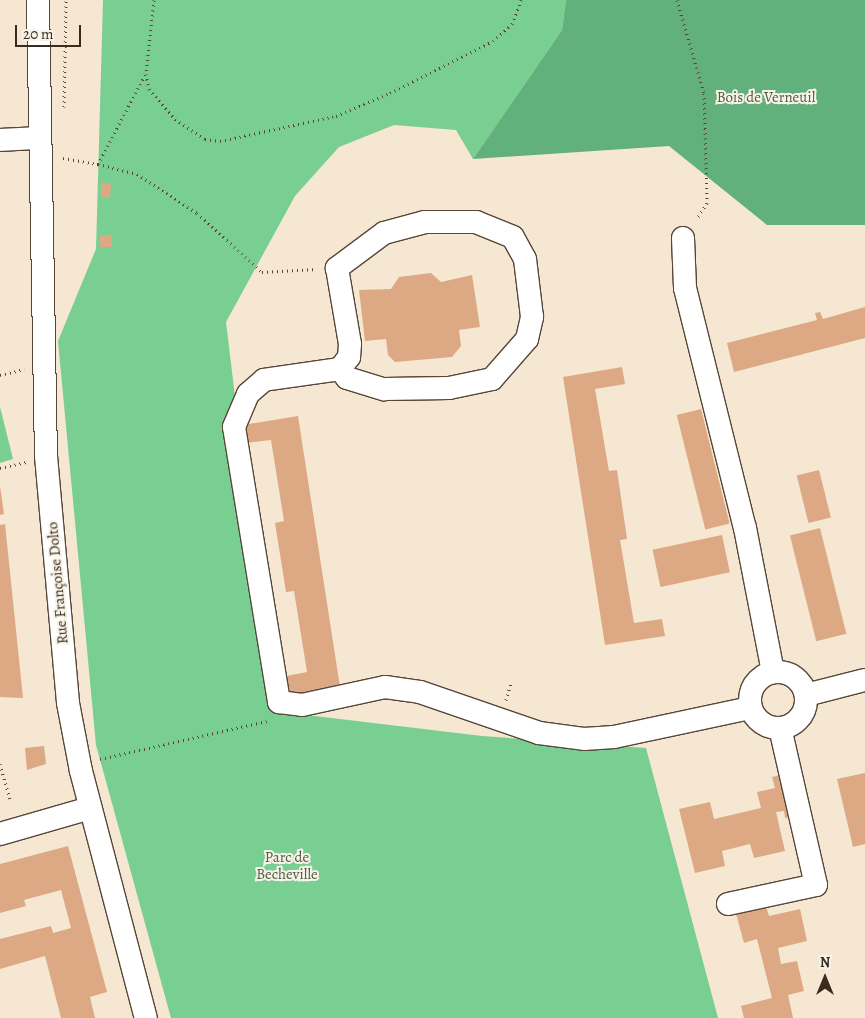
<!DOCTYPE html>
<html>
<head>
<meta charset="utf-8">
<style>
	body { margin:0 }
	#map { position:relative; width:865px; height:1018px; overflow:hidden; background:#f5e7d1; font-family:Alegreya,serif }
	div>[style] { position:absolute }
	.green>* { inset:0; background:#79ce92 }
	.forest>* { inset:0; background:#62b17c }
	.building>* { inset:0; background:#dda985; transform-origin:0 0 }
	.path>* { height:3px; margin-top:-1.5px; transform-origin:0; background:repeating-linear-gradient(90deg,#574639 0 1px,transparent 0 5px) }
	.roads { filter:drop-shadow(1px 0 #574639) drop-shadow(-1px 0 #574639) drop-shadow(0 1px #574639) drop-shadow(0 -1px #574639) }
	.minor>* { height:22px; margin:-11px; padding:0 11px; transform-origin:11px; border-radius:11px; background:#fff }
	.minor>.ring { margin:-11px; padding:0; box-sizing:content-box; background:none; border:22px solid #fff; border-radius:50% }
	span { translate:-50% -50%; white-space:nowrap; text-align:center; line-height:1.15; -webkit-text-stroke:4px #f7f3e8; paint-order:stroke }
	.park-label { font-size:15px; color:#4e5b41 }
	.street-label { font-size:15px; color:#3b2a1e }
	.north { position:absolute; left:800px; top:953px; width:50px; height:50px; -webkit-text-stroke:4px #f7f3e8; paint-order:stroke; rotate:0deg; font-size:14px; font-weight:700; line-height:20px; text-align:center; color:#3b2a1e }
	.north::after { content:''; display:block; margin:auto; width:18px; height:22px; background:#3b2a1e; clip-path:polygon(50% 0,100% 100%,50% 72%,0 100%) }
	.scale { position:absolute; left:15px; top:25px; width:66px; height:22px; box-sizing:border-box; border:2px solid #3b2a1e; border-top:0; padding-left:6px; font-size:15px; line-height:18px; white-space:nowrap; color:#3b2a1e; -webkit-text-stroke:4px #f7f3e8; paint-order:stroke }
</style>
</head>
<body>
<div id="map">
	<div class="green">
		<i style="clip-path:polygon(103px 0,566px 0,562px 30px,473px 159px,456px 130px,394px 125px,339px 147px,295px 196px,226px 322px,273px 711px,482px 736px,646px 748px,718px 1018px,171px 1018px,96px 745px,58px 341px,96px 249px)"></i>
		<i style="clip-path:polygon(0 407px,13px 459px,0 463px)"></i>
	</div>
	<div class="forest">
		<i style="clip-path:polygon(566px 0,865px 0,865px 225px,767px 225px,669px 146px,473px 159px,562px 30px)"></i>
	</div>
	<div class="building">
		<i style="clip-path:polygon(101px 182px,111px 184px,110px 198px,101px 198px)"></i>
		<i style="left:100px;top:235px;width:12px;height:12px"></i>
		<i style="clip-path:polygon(431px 273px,441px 282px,472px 275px,480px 327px,459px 330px,461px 346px,452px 357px,395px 362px,388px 355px,386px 339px,365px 341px,359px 290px,391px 289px,399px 277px)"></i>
		<i style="clip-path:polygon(865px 307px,865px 338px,734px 372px,727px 343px,817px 320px,815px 313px,820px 312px,823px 319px)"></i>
		<i style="clip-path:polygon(622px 367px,625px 384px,595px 389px,609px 471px,617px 470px,627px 539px,620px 540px,634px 623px,662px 619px,665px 636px,605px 645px,563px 377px)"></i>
		<i style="left:701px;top:409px;width:118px;height:25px;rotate:76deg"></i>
		<i style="clip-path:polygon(298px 416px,340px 687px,284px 695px,281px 677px,307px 672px,294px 591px,286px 592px,275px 523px,284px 521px,271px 440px,246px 443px,243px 425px)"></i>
		<i style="left:819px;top:470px;width:49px;height:23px;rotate:76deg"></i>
		<i style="clip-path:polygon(0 486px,4px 514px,0 515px)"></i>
		<i style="clip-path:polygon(5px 524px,23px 698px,0 697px,0 525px)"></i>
		<i style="left:820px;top:528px;width:109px;height:31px;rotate:76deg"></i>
		<i style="left:722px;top:535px;width:38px;height:71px;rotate:78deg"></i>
		<i style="clip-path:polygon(44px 746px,46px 764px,27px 770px,25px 748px)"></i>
		<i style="clip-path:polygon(865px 773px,865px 844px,853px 847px,837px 779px)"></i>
		<i style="clip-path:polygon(784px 774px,794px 817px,785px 818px,784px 811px,776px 812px,785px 851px,754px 858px,750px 844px,722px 851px,725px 866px,695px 873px,679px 809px,710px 802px,714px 819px,761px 808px,757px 792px,775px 788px,772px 777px)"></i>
		<i style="clip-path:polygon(68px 846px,107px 992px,90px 997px,95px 1018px,61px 1018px,45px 956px,0 969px,0 939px,51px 926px,53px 933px,71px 928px,61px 890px,24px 900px,26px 906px,0 913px,0 864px)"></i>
		<i style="clip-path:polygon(765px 903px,769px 916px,800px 909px,807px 941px,778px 948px,781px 964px,797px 961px,804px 991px,788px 995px,793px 1018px,744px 1018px,741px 1006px,772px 998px,757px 939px,744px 943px,735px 910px)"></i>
	</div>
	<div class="path">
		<i style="left:154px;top:0;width:74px;rotate:96.2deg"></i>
		<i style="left:146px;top:74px;width:15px;rotate:79deg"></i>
		<i style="left:149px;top:89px;width:40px;rotate:49deg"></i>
		<i style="left:175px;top:119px;width:36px;rotate:34deg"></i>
		<i style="left:205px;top:139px;width:15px;rotate:8deg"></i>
		<i style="left:220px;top:141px;width:119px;rotate:-12.2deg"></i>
		<i style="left:336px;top:116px;width:59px;rotate:-23.1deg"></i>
		<i style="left:390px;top:93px;width:115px;rotate:-26.8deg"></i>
		<i style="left:493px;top:41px;width:25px;rotate:-42deg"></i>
		<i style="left:512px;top:24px;width:26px;rotate:-69deg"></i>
		<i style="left:677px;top:0;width:97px;rotate:73.8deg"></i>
		<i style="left:704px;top:93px;width:110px;rotate:88.4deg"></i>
		<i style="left:707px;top:203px;width:20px;rotate:123deg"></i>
		<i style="left:64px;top:107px;width:107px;rotate:-88.9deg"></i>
		<i style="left:63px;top:158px;width:36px;rotate:10deg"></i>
		<i style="left:98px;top:164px;width:101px;rotate:-62.2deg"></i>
		<i style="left:98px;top:164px;width:40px;rotate:14.4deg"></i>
		<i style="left:137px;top:174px;width:72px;rotate:33deg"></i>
		<i style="left:197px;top:213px;width:88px;rotate:42.2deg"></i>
		<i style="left:262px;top:272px;width:55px;rotate:-3.1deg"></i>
		<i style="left:0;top:375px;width:25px;rotate:-14deg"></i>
		<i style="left:0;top:468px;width:27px;rotate:-13deg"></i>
		<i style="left:506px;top:700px;width:17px;rotate:-73deg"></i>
		<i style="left:100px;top:759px;width:171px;rotate:-12.8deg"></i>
		<i style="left:0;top:764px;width:36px;rotate:74deg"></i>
	</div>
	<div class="roads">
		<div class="minor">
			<i style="left:38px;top:0;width:456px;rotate:89deg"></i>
			<i style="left:46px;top:456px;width:248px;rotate:84.9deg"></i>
			<i style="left:68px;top:703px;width:69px;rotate:79.2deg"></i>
			<i style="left:81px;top:771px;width:255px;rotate:75.3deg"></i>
			<i style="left:0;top:140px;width:39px;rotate:-3deg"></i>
			<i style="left:683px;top:238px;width:50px;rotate:87.7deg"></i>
			<i style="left:685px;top:288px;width:247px;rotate:76deg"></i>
			<i style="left:745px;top:528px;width:147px;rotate:79deg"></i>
			<i style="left:340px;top:369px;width:11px;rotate:52deg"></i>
			<i style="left:347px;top:378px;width:39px;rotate:17deg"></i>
			<i style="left:384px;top:389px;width:65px;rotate:-0.9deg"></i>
			<i style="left:449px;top:388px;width:44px;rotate:-11.8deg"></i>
			<i style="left:492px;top:379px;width:53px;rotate:-48.8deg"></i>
			<i style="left:527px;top:339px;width:23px;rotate:-77deg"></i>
			<i style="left:532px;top:317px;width:58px;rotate:-96.9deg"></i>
			<i style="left:525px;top:259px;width:25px;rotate:-119deg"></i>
			<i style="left:513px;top:237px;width:40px;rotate:-158deg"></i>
			<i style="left:476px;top:222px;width:51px;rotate:180deg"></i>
			<i style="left:425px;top:222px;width:42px;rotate:165deg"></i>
			<i style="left:384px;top:233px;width:59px;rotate:143.3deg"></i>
			<i style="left:337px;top:268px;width:77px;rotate:80.3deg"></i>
			<i style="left:350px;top:344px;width:13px;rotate:94deg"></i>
			<i style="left:349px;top:357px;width:15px;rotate:127deg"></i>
			<i style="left:340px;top:369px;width:77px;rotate:171.8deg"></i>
			<i style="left:264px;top:380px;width:21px;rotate:139deg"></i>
			<i style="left:248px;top:394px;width:36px;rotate:113deg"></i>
			<i style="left:234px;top:427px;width:279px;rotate:80.7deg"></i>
			<i style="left:279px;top:702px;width:23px;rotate:7deg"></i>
			<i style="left:302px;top:705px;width:85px;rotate:-12.2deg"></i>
			<i style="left:385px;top:687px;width:35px;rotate:8deg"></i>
			<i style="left:420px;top:692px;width:126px;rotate:19deg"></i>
			<i style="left:539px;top:733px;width:45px;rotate:7.6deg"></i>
			<i style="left:584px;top:739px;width:30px;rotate:-4deg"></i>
			<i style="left:614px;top:737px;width:139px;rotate:-12deg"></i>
			<i class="ring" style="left:750px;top:672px;width:34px;height:34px"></i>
			<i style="left:806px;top:695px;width:61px;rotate:-14.3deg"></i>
			<i style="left:0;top:834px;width:94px;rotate:-16.1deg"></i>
			<i style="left:728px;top:904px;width:90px;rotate:-12.2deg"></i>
			<i style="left:816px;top:885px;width:161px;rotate:-102.9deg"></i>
		</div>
	</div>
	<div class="park-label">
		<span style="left:766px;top:98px">Bois de Verneuil</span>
		<span style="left:287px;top:866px">Parc de<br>Becheville</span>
	</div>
	<div class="street-label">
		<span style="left:58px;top:583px;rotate:-95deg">Rue Françoise Dolto</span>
	</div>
	<div class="north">N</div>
	<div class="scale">20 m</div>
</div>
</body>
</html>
